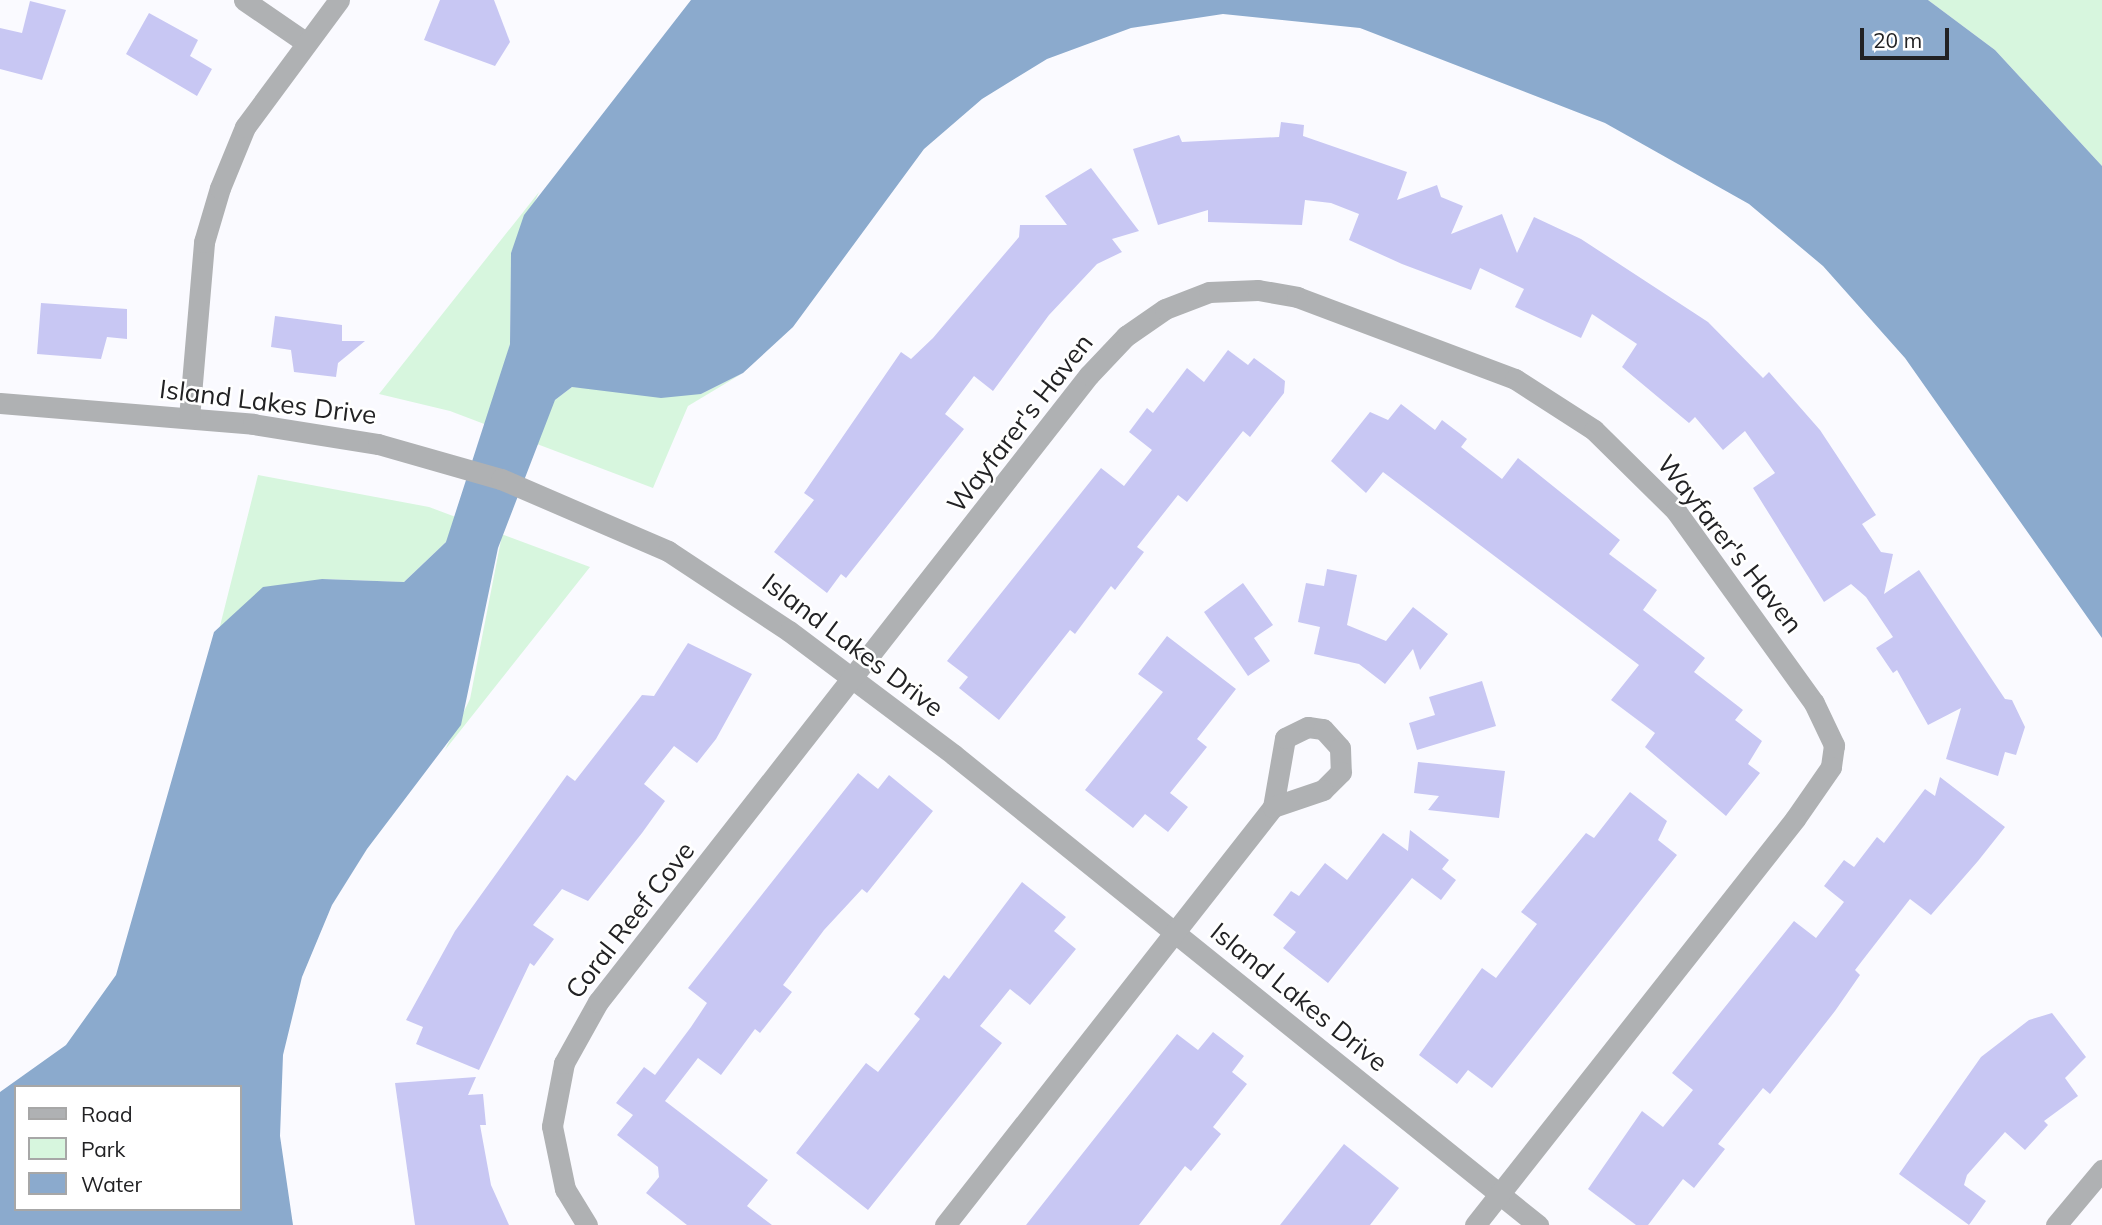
<!DOCTYPE html>
<html>
<head>
<meta charset="utf-8">
<style>
	body { margin:0 }
	#map { position:relative; width:2102px; height:1225px; overflow:hidden; background:#fafaff; font-family:Mulish,sans-serif }
	div>[style] { position:absolute }
	.green>* { inset:0; background:#d7f6de }
	.water>* { inset:0; background:#8baacd }
	.building>* { inset:0; background:#c8c7f3 }
	.minor>* { height:21px; margin:-10.5px; padding:0 10.5px; transform-origin:10.5px; border-radius:10.5px; background:#afb1b3 }
	span { translate:-50% -50%; white-space:nowrap; text-align:center; line-height:1.15; -webkit-text-stroke:5px #fff; paint-order:stroke }
	.street-label { font-size:26px; color:#222224 }
	.legend { position:absolute; left:14px; top:1085px; width:228px; height:126px; box-sizing:border-box; background:#fff; border:2px solid #a7a7a7; margin:0; padding:9px 12px; list-style:none; font-size:21px; color:#222224 }
	.legend li { display:flex; align-items:center; gap:14px; height:35px }
	.legend b { width:35px; border:2px solid #a7a7a7 }
	.scale { position:absolute; left:1860px; top:28px; width:89px; height:32px; box-sizing:border-box; border:4px solid #222224; border-top:0; padding-left:9px; font-size:21px; line-height:24px; white-space:nowrap; color:#222224; -webkit-text-stroke:5px #fff; paint-order:stroke }
</style>
</head>
<body>
<div id="map">
	<div class="green">
		<i style="clip-path:polygon(1928px 0,2102px 0,2102px 166px,1995px 50px)"></i>
		<i style="clip-path:polygon(539px 192px,511px 253px,510px 344px,490px 419px,555px 400px,572px 387px,701px 394px,743px 373px,688px 406px,653px 488px,450px 411px,379px 394px)"></i>
		<i style="clip-path:polygon(258px 475px,429px 507px,590px 567px,445px 750px,470px 699px,501px 540px,446px 542px,404px 582px,322px 579px,226px 624px,218px 634px)"></i>
	</div>
	<div class="water">
		<i style="clip-path:polygon(evenodd,691px 0,1928px 0,1995px 50px,2102px 166px,2102px 638px,1905px 358px,1823px 266px,1749px 204px,1605px 123px,1360px 28px,1223px 14px,1131px 28px,1047px 59px,982px 99px,924px 149px,793px 327px,743px 373px,701px 394px,661px 398px,572px 387px,555px 400px,498px 548px,461px 725px,367px 849px,332px 905px,302px 977px,283px 1055px,280px 1136px,293px 1225px,0 1225px,0 1092px,66px 1045px,116px 975px,214px 632px,263px 587px,322px 579px,404px 582px,446px 542px,510px 344px,511px 253px,524px 215px,691px 0,16px 1087px,240px 1087px,240px 1209px,16px 1209px,16px 1087px)"></i>
	</div>
	<div class="building">
		<i style="clip-path:polygon(440px 0,494px 0,510px 42px,495px 66px,424px 40px)"></i>
		<i style="clip-path:polygon(30px 1px,66px 10px,42px 80px,0 69px,0 28px,22px 33px)"></i>
		<i style="clip-path:polygon(149px 13px,198px 40px,190px 56px,212px 69px,197px 96px,126px 54px)"></i>
		<i style="clip-path:polygon(1281px 122px,1304px 125px,1303px 136px,1407px 172px,1397px 200px,1437px 185px,1441px 197px,1463px 206px,1451px 234px,1502px 214px,1517px 253px,1534px 217px,1581px 239px,1708px 322px,1763px 378px,1769px 372px,1820px 430px,1876px 515px,1862px 524px,1881px 552px,1893px 554px,1884px 594px,1919px 570px,2005px 699px,2012px 700px,2025px 727px,2016px 755px,2005px 752px,1998px 776px,1946px 759px,1961px 708px,1928px 725px,1897px 670px,1893px 673px,1876px 648px,1893px 637px,1866px 597px,1851px 584px,1824px 602px,1753px 488px,1775px 473px,1745px 431px,1723px 450px,1695px 417px,1689px 423px,1622px 367px,1637px 344px,1592px 314px,1581px 338px,1515px 307px,1524px 289px,1480px 268px,1471px 290px,1402px 264px,1349px 240px,1359px 214px,1331px 203px,1305px 200px,1302px 225px,1208px 222px,1208px 210px,1158px 225px,1133px 149px,1179px 135px,1182px 142px,1279px 137px)"></i>
		<i style="clip-path:polygon(1091px 168px,1139px 231px,1112px 239px,1122px 252px,1097px 264px,1049px 315px,993px 391px,974px 376px,945px 414px,964px 429px,846px 578px,841px 574px,827px 593px,774px 552px,814px 500px,804px 493px,901px 352px,911px 359px,933px 338px,1019px 237px,1020px 225px,1067px 225px,1045px 196px)"></i>
		<i style="clip-path:polygon(41px 303px,127px 309px,127px 339px,107px 337px,101px 359px,37px 354px)"></i>
		<i style="clip-path:polygon(275px 316px,342px 325px,342px 341px,365px 341px,338px 363px,336px 377px,294px 372px,291px 350px,271px 347px)"></i>
		<i style="clip-path:polygon(1228px 350px,1248px 365px,1254px 358px,1285px 381px,1284px 393px,1250px 437px,1243px 431px,1187px 502px,1178px 495px,1137px 547px,1144px 552px,1115px 590px,1111px 586px,1075px 634px,1070px 630px,999px 720px,959px 688px,968px 677px,947px 661px,1101px 468px,1124px 486px,1152px 450px,1129px 432px,1147px 408px,1153px 413px,1187px 368px,1204px 382px)"></i>
		<i style="clip-path:polygon(1401px 404px,1435px 430px,1442px 420px,1467px 439px,1461px 447px,1502px 479px,1518px 458px,1620px 540px,1609px 554px,1657px 590px,1643px 610px,1705px 658px,1694px 672px,1743px 710px,1735px 720px,1762px 741px,1748px 764px,1760px 773px,1726px 816px,1645px 747px,1655px 733px,1611px 700px,1639px 665px,1383px 472px,1366px 493px,1331px 461px,1370px 412px,1388px 420px)"></i>
		<i style="clip-path:polygon(1327px 569px,1357px 575px,1347px 625px,1386px 641px,1413px 607px,1448px 634px,1420px 670px,1413px 649px,1385px 684px,1359px 664px,1314px 654px,1320px 627px,1298px 622px,1306px 583px,1324px 586px)"></i>
		<i style="clip-path:polygon(1243px 583px,1273px 625px,1254px 638px,1270px 661px,1248px 676px,1204px 612px)"></i>
		<i style="clip-path:polygon(1167px 636px,1236px 689px,1197px 739px,1207px 747px,1170px 793px,1188px 807px,1168px 832px,1145px 814px,1133px 828px,1085px 790px,1163px 692px,1138px 674px)"></i>
		<i style="clip-path:polygon(688px 643px,752px 674px,716px 739px,697px 763px,674px 746px,644px 784px,665px 801px,642px 833px,588px 901px,562px 889px,533px 925px,554px 939px,534px 966px,530px 963px,479px 1070px,416px 1044px,423px 1027px,406px 1020px,455px 931px,567px 775px,575px 781px,642px 695px,654px 696px)"></i>
		<i style="clip-path:polygon(1482px 681px,1496px 726px,1417px 750px,1409px 723px,1435px 715px,1429px 697px)"></i>
		<i style="clip-path:polygon(1418px 762px,1505px 771px,1499px 818px,1428px 810px,1439px 796px,1414px 793px)"></i>
		<i style="clip-path:polygon(858px 773px,878px 789px,889px 775px,933px 811px,867px 893px,862px 889px,824px 930px,783px 985px,792px 992px,760px 1033px,755px 1029px,721px 1075px,698px 1058px,665px 1101px,768px 1180px,747px 1206px,772px 1225px,687px 1225px,646px 1193px,659px 1177px,658px 1167px,617px 1135px,633px 1115px,616px 1103px,644px 1067px,655px 1075px,691px 1027px,707px 1003px,688px 988px)"></i>
		<i style="clip-path:polygon(1940px 777px,2005px 827px,1978px 861px,1931px 915px,1910px 899px,1855px 970px,1860px 975px,1835px 1011px,1770px 1094px,1763px 1088px,1718px 1144px,1725px 1149px,1694px 1188px,1683px 1179px,1648px 1225px,1636px 1225px,1588px 1189px,1642px 1111px,1663px 1127px,1693px 1090px,1672px 1073px,1794px 921px,1816px 938px,1844px 902px,1824px 886px,1844px 860px,1854px 867px,1877px 837px,1884px 843px,1925px 789px,1935px 796px)"></i>
		<i style="clip-path:polygon(1630px 792px,1667px 821px,1658px 840px,1677px 855px,1492px 1088px,1468px 1070px,1457px 1084px,1419px 1055px,1482px 968px,1496px 978px,1537px 924px,1521px 912px,1586px 833px,1594px 838px)"></i>
		<i style="clip-path:polygon(1410px 830px,1449px 860px,1442px 869px,1456px 880px,1441px 900px,1412px 878px,1328px 983px,1283px 948px,1296px 932px,1273px 915px,1291px 891px,1299px 896px,1325px 863px,1347px 880px,1383px 833px,1408px 851px)"></i>
		<i style="clip-path:polygon(1022px 882px,1066px 917px,1054px 931px,1076px 949px,1030px 1005px,1010px 989px,980px 1026px,1002px 1043px,868px 1210px,796px 1153px,866px 1063px,878px 1072px,920px 1019px,914px 1014px,944px 975px,949px 979px)"></i>
		<i style="clip-path:polygon(2052px 1013px,2086px 1057px,2065px 1078px,2078px 1096px,2044px 1121px,2048px 1125px,2025px 1150px,2005px 1132px,1967px 1175px,1964px 1185px,1986px 1201px,1969px 1225px,1899px 1174px,1981px 1057px,2029px 1020px)"></i>
		<i style="clip-path:polygon(1213px 1032px,1244px 1056px,1232px 1072px,1247px 1084px,1213px 1127px,1221px 1134px,1191px 1171px,1185px 1166px,1139px 1225px,1026px 1225px,1177px 1034px,1198px 1050px)"></i>
		<i style="clip-path:polygon(476px 1077px,468px 1095px,483px 1094px,486px 1125px,480px 1125px,491px 1185px,509px 1225px,415px 1225px,395px 1083px)"></i>
		<i style="clip-path:polygon(1344px 1144px,1399px 1188px,1370px 1225px,1280px 1225px)"></i>
	</div>
	<div class="minor">
		<i style="left:244px;top:0;width:74px;rotate:34.5deg"></i>
		<i style="left:0;top:403px;width:254px;rotate:4.7deg"></i>
		<i style="left:253px;top:424px;width:127px;rotate:9.1deg"></i>
		<i style="left:378px;top:444px;width:128px;rotate:15.9deg"></i>
		<i style="left:501px;top:479px;width:182px;rotate:23.3deg"></i>
		<i style="left:668px;top:551px;width:145px;rotate:33.5deg"></i>
		<i style="left:789px;top:631px;width:206px;rotate:36.9deg"></i>
		<i style="left:954px;top:755px;width:750px;rotate:38.83deg"></i>
		<i style="left:189px;top:418px;width:177px;rotate:-85.1deg"></i>
		<i style="left:204px;top:242px;width:56px;rotate:-73.5deg"></i>
		<i style="left:220px;top:188px;width:66px;rotate:-67.7deg"></i>
		<i style="left:245px;top:127px;width:158px;rotate:-53.5deg"></i>
		<i style="left:587px;top:1225px;width:42px;rotate:-121.4deg"></i>
		<i style="left:565px;top:1189px;width:64px;rotate:-101.7deg"></i>
		<i style="left:552px;top:1126px;width:64px;rotate:-79.2deg"></i>
		<i style="left:564px;top:1063px;width:70px;rotate:-60.9deg"></i>
		<i style="left:598px;top:1002px;width:796px;rotate:-51.94deg"></i>
		<i style="left:1089px;top:375px;width:54px;rotate:-46.5deg"></i>
		<i style="left:1126px;top:336px;width:47px;rotate:-34.7deg"></i>
		<i style="left:1165px;top:309px;width:47px;rotate:-21.1deg"></i>
		<i style="left:1209px;top:292px;width:49px;rotate:-2.3deg"></i>
		<i style="left:1258px;top:290px;width:40px;rotate:10deg"></i>
		<i style="left:1297px;top:297px;width:233px;rotate:20.6deg"></i>
		<i style="left:1515px;top:379px;width:94px;rotate:32.8deg"></i>
		<i style="left:1594px;top:430px;width:115px;rotate:44.6deg"></i>
		<i style="left:1676px;top:511px;width:236px;rotate:54.3deg"></i>
		<i style="left:1814px;top:703px;width:47px;rotate:64.5deg"></i>
		<i style="left:1834px;top:745px;width:22px;rotate:98deg"></i>
		<i style="left:1831px;top:767px;width:63px;rotate:124.7deg"></i>
		<i style="left:1795px;top:819px;width:517px;rotate:128.24deg"></i>
		<i style="left:945px;top:1225px;width:531px;rotate:-51.88deg"></i>
		<i style="left:1273px;top:807px;width:70px;rotate:-80.1deg"></i>
		<i style="left:1285px;top:738px;width:25px;rotate:-26deg"></i>
		<i style="left:1308px;top:727px;width:15px;rotate:8deg"></i>
		<i style="left:1323px;top:729px;width:25px;rotate:48deg"></i>
		<i style="left:1340px;top:748px;width:24px;rotate:88deg"></i>
		<i style="left:1341px;top:772px;width:25px;rotate:135deg"></i>
		<i style="left:1323px;top:790px;width:53px;rotate:161.2deg"></i>
		<i style="left:2056px;top:1225px;width:72px;rotate:-50.1deg"></i>
	</div>
	<div class="street-label">
		<span style="left:268px;top:402px;rotate:7deg">Island Lakes Drive</span>
		<span style="left:1020px;top:423px;rotate:-52deg">Wayfarer's Haven</span>
		<span style="left:1730px;top:544px;rotate:52deg">Wayfarer's Haven</span>
		<span style="left:853px;top:645px;rotate:37deg">Island Lakes Drive</span>
		<span style="left:630px;top:920px;rotate:-52deg">Coral Reef Cove</span>
		<span style="left:1299px;top:997px;rotate:39deg">Island Lakes Drive</span>
	</div>
	<ul class="legend">
	<li><b style="height:9px;background:#afb1b3"></b>Road</li>
	<li><b style="height:19px;background:#d7f6de"></b>Park</li>
	<li><b style="height:19px;background:#8baacd"></b>Water</li>
	</ul>
	<div class="scale">20 m</div>
</div>
</body>
</html>
